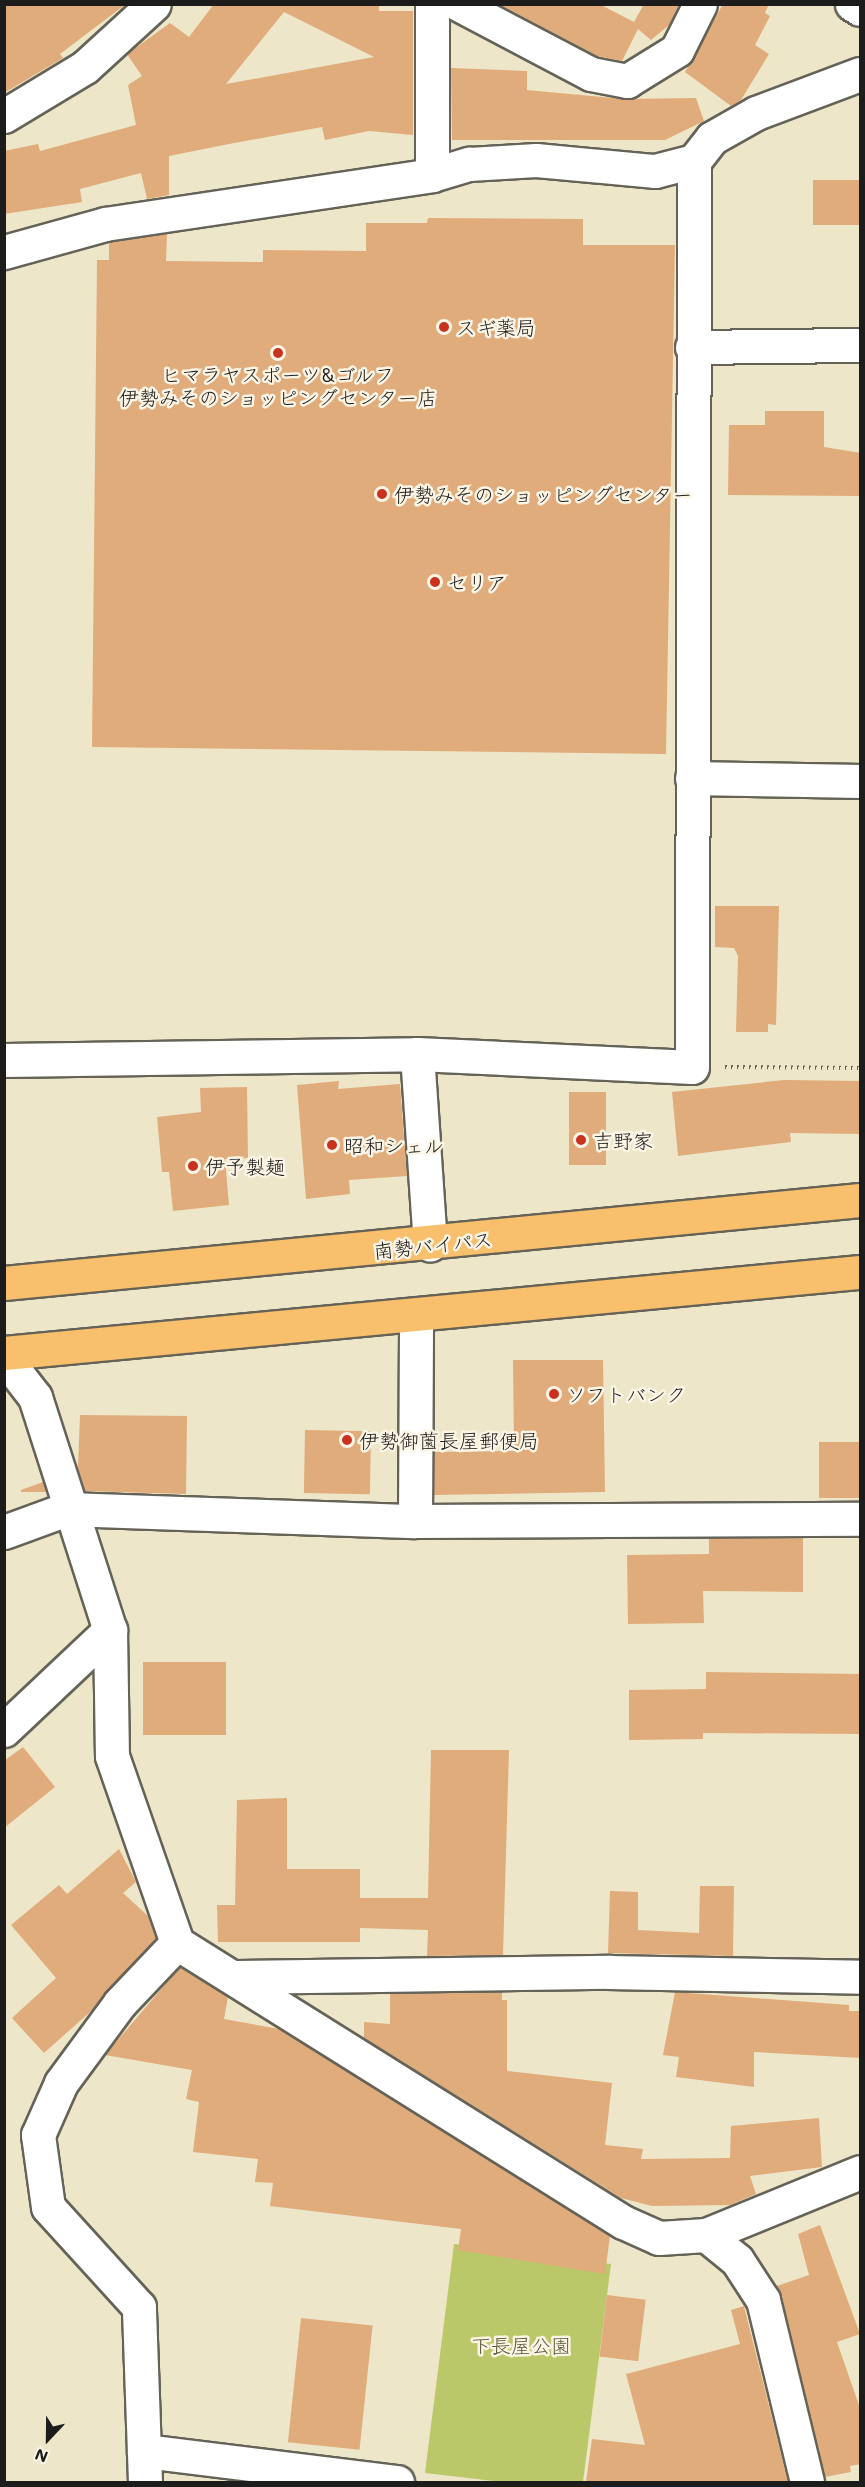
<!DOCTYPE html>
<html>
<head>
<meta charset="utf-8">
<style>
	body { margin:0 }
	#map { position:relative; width:865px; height:2487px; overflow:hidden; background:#ede6c8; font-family:Mali,"Klee One",sans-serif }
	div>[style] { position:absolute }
	.green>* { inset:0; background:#bbc869 }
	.building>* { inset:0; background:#e1ac7b; transform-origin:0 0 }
	.path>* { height:4px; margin-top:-2px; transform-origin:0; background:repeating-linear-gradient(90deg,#656358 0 1.5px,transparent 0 6px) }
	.roads { filter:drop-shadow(2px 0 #656358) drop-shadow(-2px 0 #656358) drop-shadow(0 2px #656358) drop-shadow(0 -2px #656358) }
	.minor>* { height:33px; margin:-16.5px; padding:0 16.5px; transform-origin:16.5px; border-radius:16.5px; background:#fff }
	.highway>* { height:33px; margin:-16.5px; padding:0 16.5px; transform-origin:16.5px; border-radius:16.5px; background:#f8bf6c }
	.dots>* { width:16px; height:16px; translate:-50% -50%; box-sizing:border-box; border:3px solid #fcf5e5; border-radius:50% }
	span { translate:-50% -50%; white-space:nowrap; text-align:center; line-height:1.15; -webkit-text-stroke:5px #fcf5e5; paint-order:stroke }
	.poi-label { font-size:20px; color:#1c1c1c }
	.left { translate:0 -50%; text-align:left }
	.street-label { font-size:20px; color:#1c1c1c }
	.park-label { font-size:20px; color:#545837 }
	.frame { position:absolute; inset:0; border:6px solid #1c1c1c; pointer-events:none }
	.north { position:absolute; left:18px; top:2409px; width:60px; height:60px; -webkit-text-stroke:4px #fcf5e5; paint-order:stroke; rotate:202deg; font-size:16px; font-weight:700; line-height:24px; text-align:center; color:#1c1c1c }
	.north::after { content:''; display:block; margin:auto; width:21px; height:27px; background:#1c1c1c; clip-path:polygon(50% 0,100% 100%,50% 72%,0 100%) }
</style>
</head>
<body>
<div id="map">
	<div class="green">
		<i style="clip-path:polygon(454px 2244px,611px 2264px,583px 2482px,502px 2482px,425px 2473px)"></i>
	</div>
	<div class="building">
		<i style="clip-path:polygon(4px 4px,126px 4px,60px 54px,63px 58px,4px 93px)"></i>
		<i style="clip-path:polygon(evenodd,214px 4px,379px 4px,379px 11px,413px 11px,413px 135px,369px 131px,325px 140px,322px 127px,229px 144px,169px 156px,169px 195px,147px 199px,141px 173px,80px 189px,82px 202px,4px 214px,4px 151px,38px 144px,40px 151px,136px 125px,128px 85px,142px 76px,127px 54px,170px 23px,189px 37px,214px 4px,284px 12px,374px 57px,226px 84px,284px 12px)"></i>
		<i style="clip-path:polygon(499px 4px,599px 4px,634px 22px,644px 4px,679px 4px,669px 25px,651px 40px,638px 29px,622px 61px,597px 56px)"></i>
		<i style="clip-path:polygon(723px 4px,769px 4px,765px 13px,770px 16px,755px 45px,769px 54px,741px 100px,731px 106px,685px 72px)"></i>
		<i style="clip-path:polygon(451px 68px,527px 71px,527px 90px,623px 99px,696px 98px,704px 121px,665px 140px,452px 140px)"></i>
		<i style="left:813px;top:180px;width:48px;height:45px"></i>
		<i style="clip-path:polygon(428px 218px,583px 219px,583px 245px,675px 245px,666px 754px,92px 747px,97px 260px,109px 260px,109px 242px,167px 234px,166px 261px,263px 262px,263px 250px,366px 251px,366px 223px,427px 223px)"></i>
		<i style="clip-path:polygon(765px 411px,824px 411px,824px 447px,861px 453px,861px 496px,728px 495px,729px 425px,765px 425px)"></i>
		<i style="clip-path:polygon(715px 906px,779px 906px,776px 1025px,768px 1024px,768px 1032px,736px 1032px,738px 956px,734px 948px,715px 947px)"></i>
		<i style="clip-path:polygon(784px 1080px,861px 1081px,861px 1134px,790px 1133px,791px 1142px,678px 1156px,672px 1092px)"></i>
		<i style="clip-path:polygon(339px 1081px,338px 1089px,400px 1084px,407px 1176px,349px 1180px,350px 1194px,306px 1199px,297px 1085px)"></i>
		<i style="clip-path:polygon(247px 1087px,248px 1158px,225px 1159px,229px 1205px,173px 1211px,169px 1172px,162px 1172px,157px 1117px,201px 1112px,200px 1088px)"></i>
		<i style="left:606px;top:1092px;width:73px;height:37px;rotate:90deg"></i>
		<i style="clip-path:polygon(513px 1360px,603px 1360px,605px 1492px,434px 1495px,434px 1452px,514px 1451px)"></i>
		<i style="clip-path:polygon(80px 1415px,187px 1416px,186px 1494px,85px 1491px,78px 1468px)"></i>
		<i style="left:305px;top:1430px;width:66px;height:63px;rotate:1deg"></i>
		<i style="left:861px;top:1442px;width:56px;height:42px;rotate:90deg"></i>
		<i style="clip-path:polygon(43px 1482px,46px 1492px,21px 1492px,21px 1490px)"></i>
		<i style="clip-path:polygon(803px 1538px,803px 1592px,703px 1591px,704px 1623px,628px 1624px,627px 1555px,709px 1554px,709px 1539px)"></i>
		<i style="left:143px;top:1662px;width:83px;height:73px"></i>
		<i style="clip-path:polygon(706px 1672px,861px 1674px,861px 1734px,703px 1733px,703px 1739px,629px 1740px,629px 1690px,706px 1689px)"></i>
		<i style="clip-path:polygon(23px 1747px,55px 1787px,4px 1828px,4px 1761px)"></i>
		<i style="clip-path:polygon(431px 1750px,509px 1750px,503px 1955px,427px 1956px,428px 1930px,360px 1928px,360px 1942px,218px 1942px,217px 1905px,235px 1905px,237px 1800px,287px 1798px,287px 1869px,360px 1869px,360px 1898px,428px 1898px)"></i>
		<i style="clip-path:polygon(119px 1849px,136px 1882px,123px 1893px,148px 1916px,156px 1938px,90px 2012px,44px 2053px,12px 2018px,56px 1978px,11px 1925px,59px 1885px,67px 1894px)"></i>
		<i style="clip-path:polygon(700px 1886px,734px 1886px,733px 1956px,608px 1953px,610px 1891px,638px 1892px,638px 1930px,699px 1933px)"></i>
		<i style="clip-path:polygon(180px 1967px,228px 1997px,224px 2019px,279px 2029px,610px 2236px,605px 2274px,458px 2250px,461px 2229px,270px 2206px,273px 2183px,255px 2182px,258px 2159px,193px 2152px,199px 2102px,186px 2099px,192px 2070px,105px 2055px)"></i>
		<i style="clip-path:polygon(502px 1992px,502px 2000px,507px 2000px,507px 2071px,612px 2083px,605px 2145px,643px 2149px,641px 2159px,730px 2158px,731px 2126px,819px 2118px,822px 2167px,750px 2176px,756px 2194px,730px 2205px,652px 2206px,621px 2198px,364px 2038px,364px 2022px,390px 2024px,390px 1994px)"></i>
		<i style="clip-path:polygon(675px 1992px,849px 2005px,849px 2011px,861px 2011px,861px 2058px,754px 2052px,754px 2087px,676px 2077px,679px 2057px,663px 2055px)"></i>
		<i style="clip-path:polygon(820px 2225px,860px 2334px,837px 2342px,861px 2411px,861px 2464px,850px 2466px,851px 2472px,825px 2477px,777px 2286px,809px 2275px,798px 2234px)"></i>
		<i style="left:607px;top:2295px;width:39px;height:62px;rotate:7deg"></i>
		<i style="clip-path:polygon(744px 2306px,788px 2482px,586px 2482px,592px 2439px,645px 2445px,626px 2374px,740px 2344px,731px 2310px)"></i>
		<i style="left:301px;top:2318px;width:72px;height:125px;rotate:6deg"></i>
	</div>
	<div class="path">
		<i style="left:725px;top:1067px;width:135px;rotate:0.4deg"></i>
	</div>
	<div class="roads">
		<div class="minor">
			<i style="left:432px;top:4px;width:171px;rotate:90deg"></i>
			<i style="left:458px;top:4px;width:150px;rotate:27.8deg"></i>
			<i style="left:591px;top:74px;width:37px;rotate:11deg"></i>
			<i style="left:627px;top:81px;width:59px;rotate:-31.8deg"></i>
			<i style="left:677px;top:50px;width:51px;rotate:-63.4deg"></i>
			<i style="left:852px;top:4px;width:9px;rotate:32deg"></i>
			<i style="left:4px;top:116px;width:95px;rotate:-31.2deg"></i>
			<i style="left:85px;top:67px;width:93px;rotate:-42.4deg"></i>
			<i style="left:4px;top:252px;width:105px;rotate:-15.5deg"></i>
			<i style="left:105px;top:224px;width:331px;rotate:-8.5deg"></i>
			<i style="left:432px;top:175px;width:39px;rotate:-17deg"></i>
			<i style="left:469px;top:164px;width:67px;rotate:-3.4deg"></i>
			<i style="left:536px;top:160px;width:120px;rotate:5.3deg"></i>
			<i style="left:655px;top:171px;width:40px;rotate:-14.4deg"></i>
			<i style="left:694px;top:161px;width:29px;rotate:-52deg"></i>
			<i style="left:712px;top:138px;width:51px;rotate:-29.6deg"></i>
			<i style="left:756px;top:113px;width:111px;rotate:-20.6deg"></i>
			<i style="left:692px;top:347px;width:168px;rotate:-0.7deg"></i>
			<i style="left:692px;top:778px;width:168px;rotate:1deg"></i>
			<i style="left:417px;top:1054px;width:191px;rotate:86.1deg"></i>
			<i style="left:4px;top:1060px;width:413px;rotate:-0.8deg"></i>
			<i style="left:417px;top:1054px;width:275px;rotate:2.7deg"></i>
			<i style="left:692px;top:1067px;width:906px;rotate:-89.87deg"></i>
			<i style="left:4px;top:1357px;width:51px;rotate:52.2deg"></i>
			<i style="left:35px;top:1397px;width:245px;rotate:72.2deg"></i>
			<i style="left:110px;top:1630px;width:126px;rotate:89.1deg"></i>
			<i style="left:112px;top:1756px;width:198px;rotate:70.8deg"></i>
			<i style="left:177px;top:1943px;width:526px;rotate:32.03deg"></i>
			<i style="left:623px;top:2222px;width:39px;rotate:24deg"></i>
			<i style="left:659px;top:2238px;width:47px;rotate:-3.7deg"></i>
			<i style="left:706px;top:2235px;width:40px;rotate:39deg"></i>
			<i style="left:737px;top:2260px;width:48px;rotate:57deg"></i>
			<i style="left:763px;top:2300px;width:187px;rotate:76.4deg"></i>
			<i style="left:415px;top:1521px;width:204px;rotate:-89.7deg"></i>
			<i style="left:4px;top:1532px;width:67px;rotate:-20.1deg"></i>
			<i style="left:67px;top:1509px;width:348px;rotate:2deg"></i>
			<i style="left:415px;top:1521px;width:445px;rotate:-0.3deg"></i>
			<i style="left:4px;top:1730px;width:146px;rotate:-43.3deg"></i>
			<i style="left:237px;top:1977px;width:373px;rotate:-0.8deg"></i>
			<i style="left:610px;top:1972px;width:250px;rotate:1.1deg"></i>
			<i style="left:706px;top:2235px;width:166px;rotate:-22.2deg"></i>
			<i style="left:144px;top:2451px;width:255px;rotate:7deg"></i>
			<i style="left:145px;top:2482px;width:175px;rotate:-92deg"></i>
			<i style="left:139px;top:2307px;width:135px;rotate:-132.3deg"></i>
			<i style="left:48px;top:2207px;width:73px;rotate:-97.9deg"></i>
			<i style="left:38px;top:2135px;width:57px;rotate:-66.1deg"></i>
			<i style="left:61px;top:2083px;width:99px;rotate:-53.6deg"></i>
			<i style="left:120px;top:2003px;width:83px;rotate:-46.5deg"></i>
		</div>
		<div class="highway">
			<i style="left:4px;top:1283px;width:860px;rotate:-5.54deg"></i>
			<i style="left:4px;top:1353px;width:860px;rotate:-5.41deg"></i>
		</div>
	</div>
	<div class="dots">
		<i style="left:444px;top:327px;background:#c8321e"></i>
		<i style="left:278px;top:353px;background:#c8321e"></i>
		<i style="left:382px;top:494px;background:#c8321e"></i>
		<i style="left:435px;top:582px;background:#c8321e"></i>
		<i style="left:581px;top:1140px;background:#c8321e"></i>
		<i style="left:332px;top:1145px;background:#c8321e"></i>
		<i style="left:193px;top:1166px;background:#c8321e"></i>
		<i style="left:554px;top:1394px;background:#c8321e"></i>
		<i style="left:347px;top:1440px;background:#c8321e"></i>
	</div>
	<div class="poi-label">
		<span class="left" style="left:456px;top:327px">スギ薬局</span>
		<span style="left:278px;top:386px">ヒマラヤスポーツ&amp;ゴルフ<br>伊勢みそのショッピングセンター店</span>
		<span class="left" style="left:394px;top:494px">伊勢みそのショッピングセンター</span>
		<span class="left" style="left:447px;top:582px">セリア</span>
		<span class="left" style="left:593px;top:1140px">吉野家</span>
		<span class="left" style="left:344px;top:1145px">昭和シェル</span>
		<span class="left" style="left:205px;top:1166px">伊予製麺</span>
		<span class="left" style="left:566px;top:1394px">ソフトバンク</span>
		<span class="left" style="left:359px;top:1440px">伊勢御薗長屋郵便局</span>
	</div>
	<div class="street-label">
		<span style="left:433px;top:1245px;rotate:-6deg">南勢バイパス</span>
	</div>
	<div class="park-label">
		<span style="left:521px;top:2345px">下長屋公園</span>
	</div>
	<div class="frame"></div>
	<div class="north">N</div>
</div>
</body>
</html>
